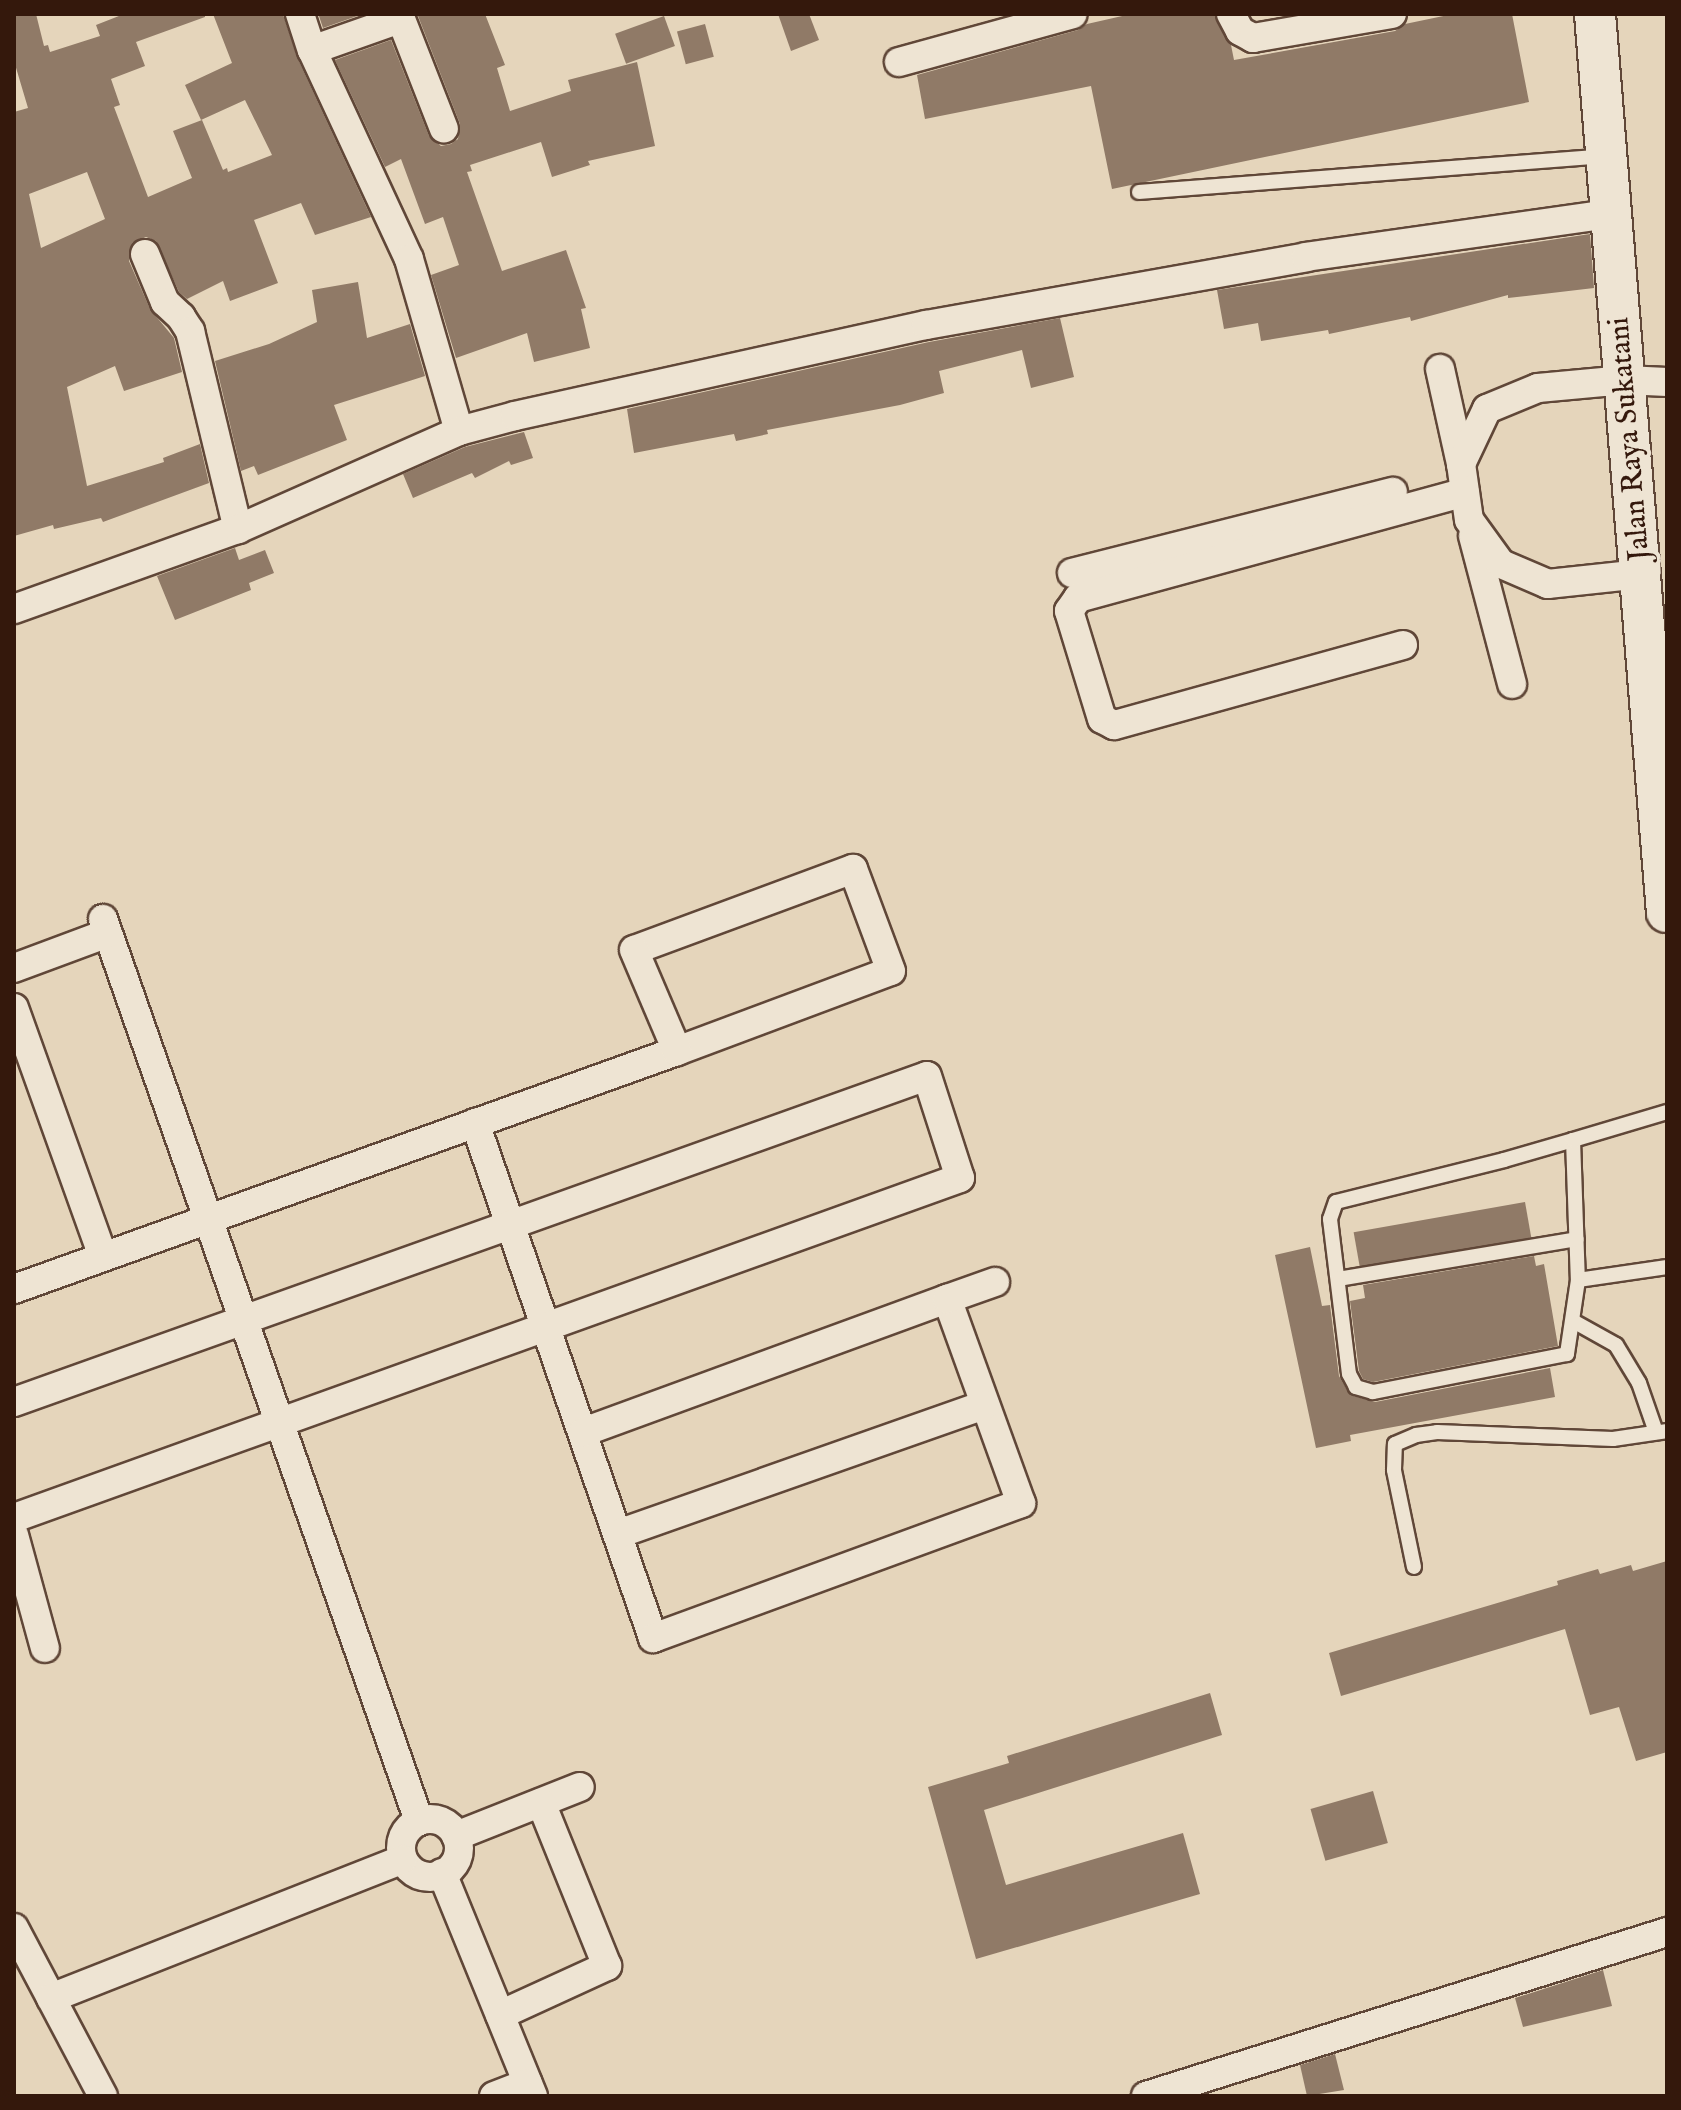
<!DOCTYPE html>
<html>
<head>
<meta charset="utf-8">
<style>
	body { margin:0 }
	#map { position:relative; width:1681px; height:2110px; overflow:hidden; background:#e5d5bb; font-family:"IM FELL English",serif }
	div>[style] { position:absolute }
	.building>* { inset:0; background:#907a67; transform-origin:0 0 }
	.roads { filter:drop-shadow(2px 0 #604738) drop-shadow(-2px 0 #604738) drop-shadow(0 2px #604738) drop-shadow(0 -2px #604738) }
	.service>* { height:14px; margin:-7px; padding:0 7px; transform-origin:7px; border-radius:7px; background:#eee4d3 }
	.minor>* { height:28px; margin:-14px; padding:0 14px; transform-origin:14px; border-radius:14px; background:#eee4d3 }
	.minor>.ring { margin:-14px; padding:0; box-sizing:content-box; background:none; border:28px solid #eee4d3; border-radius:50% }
	.secondary>* { height:40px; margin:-20px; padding:0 20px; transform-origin:20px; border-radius:20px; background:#eee4d3 }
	span { translate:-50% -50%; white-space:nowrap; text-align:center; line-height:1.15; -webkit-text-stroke:8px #eee4d3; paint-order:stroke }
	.street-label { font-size:30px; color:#34180c }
	.frame { position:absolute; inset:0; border:16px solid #34180c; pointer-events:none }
</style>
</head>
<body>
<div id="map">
	<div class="building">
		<i style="clip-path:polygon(evenodd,14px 14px,36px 14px,44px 46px,48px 45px,50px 52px,100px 36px,96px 25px,124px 14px,205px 14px,205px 17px,136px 42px,145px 66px,111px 79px,120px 105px,114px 107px,148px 197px,192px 178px,173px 131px,202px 120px,223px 170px,227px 168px,228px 172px,272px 155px,245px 100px,201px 120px,185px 85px,232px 63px,213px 14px,283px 14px,297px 57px,371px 217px,315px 235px,301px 203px,254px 220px,278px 283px,230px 301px,223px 281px,187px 299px,179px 292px,156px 241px,146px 237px,132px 243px,129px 261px,150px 309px,174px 338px,182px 372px,124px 391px,115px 366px,67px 387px,87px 486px,164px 462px,163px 458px,200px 444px,209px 483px,103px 522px,101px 518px,54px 529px,53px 525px,14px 536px,14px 112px,28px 108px,14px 61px,14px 14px,87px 172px,105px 219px,41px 248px,29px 194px,87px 172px)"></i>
		<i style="clip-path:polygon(324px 14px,359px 14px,360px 15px,323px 28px,319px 16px)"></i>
		<i style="clip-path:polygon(423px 14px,485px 14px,505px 65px,497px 68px,510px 111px,571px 91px,568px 80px,637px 62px,655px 146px,588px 161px,590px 165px,552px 177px,541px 142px,470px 165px,472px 171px,467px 172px,502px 271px,566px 250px,586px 308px,581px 309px,590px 348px,534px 362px,527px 333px,456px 358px,431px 275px,459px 265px,443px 217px,425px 224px,401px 159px,385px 167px,335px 60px,391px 40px,429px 136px,441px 146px,451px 144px,458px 139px,460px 124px,418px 16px)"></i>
		<i style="clip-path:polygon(778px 14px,809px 14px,819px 40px,791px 51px)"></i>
		<i style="clip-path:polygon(1131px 14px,1214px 14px,1231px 45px,1234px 60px,1395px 31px,1405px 24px,1453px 14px,1512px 14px,1529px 102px,1112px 189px,1091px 86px,925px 119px,917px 75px,1078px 30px,1087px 24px)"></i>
		<i style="left:664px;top:16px;width:32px;height:52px;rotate:70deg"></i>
		<i style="left:705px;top:24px;width:34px;height:29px;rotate:75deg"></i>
		<i style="clip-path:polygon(1590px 234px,1594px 288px,1508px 298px,1508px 295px,1411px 321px,1410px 317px,1329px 334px,1328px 330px,1261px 341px,1258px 323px,1224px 329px,1217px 290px)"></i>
		<i style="clip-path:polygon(358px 282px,367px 338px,410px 324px,425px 376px,334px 405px,347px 440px,258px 475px,254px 466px,241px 471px,215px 361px,269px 344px,317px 322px,312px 290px)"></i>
		<i style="clip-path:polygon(1060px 318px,1074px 377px,1031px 388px,1022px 350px,939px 371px,944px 393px,900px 405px,767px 430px,768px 434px,736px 441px,734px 434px,634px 453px,627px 409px,929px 342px)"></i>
		<i style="clip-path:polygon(524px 432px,533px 458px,511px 465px,509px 461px,475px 478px,472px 473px,413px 498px,403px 474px,465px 447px)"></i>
		<i style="clip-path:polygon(235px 548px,239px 560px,265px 550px,274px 573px,249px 583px,251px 590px,175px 620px,157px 576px)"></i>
		<i style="left:1525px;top:1202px;width:36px;height:174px;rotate:80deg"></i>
		<i style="clip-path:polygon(1310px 1247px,1322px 1306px,1330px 1305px,1339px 1376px,1350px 1395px,1375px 1402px,1550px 1368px,1555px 1397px,1350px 1435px,1351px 1441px,1316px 1448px,1275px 1255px)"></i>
		<i style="clip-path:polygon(1534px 1256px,1536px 1266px,1544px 1264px,1558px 1346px,1373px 1382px,1363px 1379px,1359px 1371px,1350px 1301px,1365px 1298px,1363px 1285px)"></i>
		<i style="clip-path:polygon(1667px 1561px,1667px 1752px,1636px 1761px,1619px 1707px,1590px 1715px,1565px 1629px,1341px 1696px,1329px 1653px,1558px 1585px,1557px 1581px,1598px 1569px,1600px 1574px,1631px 1565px,1633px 1571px)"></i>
		<i style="clip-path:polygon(1210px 1693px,1222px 1735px,984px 1810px,1006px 1885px,1183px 1833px,1200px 1894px,976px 1959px,928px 1787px,1009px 1763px,1007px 1756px)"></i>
		<i style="left:1373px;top:1791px;width:54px;height:65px;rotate:74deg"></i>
		<i style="clip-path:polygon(1603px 1970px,1612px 2006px,1523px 2027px,1515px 1998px)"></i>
		<i style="clip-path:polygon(1335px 2054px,1344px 2090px,1307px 2096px,1300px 2065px)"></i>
	</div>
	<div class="roads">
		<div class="service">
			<i style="left:1139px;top:192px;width:467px;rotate:-4.4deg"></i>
			<i style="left:1573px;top:1140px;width:140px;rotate:88deg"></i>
			<i style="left:1578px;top:1280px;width:75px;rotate:98.5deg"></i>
			<i style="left:1567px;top:1354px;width:198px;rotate:168.9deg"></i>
			<i style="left:1373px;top:1392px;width:18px;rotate:-164deg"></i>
			<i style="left:1356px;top:1387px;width:15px;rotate:-118deg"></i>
			<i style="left:1349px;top:1374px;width:156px;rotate:-97deg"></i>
			<i style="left:1330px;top:1219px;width:18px;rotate:-71deg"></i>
			<i style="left:1336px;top:1202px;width:173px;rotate:-14deg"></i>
			<i style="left:1504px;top:1160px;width:72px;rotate:-16.2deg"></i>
			<i style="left:1573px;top:1140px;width:98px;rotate:-16.6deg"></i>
			<i style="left:1338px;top:1279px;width:242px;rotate:-9.5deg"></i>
			<i style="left:1578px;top:1280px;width:90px;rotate:-8.3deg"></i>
			<i style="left:1573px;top:1321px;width:49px;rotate:29.2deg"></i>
			<i style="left:1616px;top:1345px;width:44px;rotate:58.8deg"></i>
			<i style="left:1639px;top:1383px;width:52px;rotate:70.9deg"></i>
			<i style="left:1414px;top:1567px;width:99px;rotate:-101.7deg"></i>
			<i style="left:1394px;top:1470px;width:26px;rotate:-88deg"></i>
			<i style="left:1395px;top:1444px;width:23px;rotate:-23deg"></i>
			<i style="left:1416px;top:1435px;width:21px;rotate:-8deg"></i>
			<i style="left:1437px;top:1432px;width:176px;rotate:2.3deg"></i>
			<i style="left:1613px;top:1439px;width:55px;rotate:-8.4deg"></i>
		</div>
		<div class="minor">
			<i style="left:300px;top:14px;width:38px;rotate:72deg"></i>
			<i style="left:312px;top:50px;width:93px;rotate:-19.4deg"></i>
			<i style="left:399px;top:14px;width:123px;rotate:68.6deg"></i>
			<i style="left:1231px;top:14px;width:19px;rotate:62deg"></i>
			<i style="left:1240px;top:31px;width:15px;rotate:28deg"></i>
			<i style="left:1253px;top:38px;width:141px;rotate:-9.8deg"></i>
			<i style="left:312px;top:50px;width:230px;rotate:65.1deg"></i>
			<i style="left:409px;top:259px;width:179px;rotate:73.8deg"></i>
			<i style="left:899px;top:62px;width:180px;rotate:-15.4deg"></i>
			<i style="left:145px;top:254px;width:52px;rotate:67.4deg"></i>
			<i style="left:165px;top:302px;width:22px;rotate:43deg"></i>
			<i style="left:181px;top:317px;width:17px;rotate:57deg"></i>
			<i style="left:190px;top:331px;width:204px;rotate:76.4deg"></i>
			<i style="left:1440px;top:369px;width:97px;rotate:77.5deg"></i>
			<i style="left:1473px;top:536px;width:153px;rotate:75.2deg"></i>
			<i style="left:1072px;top:573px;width:331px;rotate:-14.2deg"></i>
			<i style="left:1641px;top:574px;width:94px;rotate:173.9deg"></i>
			<i style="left:1548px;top:584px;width:51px;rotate:-156.9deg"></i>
			<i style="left:1501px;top:564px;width:54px;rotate:-126deg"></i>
			<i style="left:1469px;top:520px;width:57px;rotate:-98.1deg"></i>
			<i style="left:1461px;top:464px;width:61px;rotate:-64.7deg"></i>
			<i style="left:1487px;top:409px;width:55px;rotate:-22.4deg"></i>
			<i style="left:1538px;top:388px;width:87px;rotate:-5.3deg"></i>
			<i style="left:1625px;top:380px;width:42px;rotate:2.7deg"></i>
			<i style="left:14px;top:609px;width:238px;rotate:-19.7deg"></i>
			<i style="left:238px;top:529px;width:242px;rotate:-23.9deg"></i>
			<i style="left:459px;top:431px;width:58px;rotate:-15deg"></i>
			<i style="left:515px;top:416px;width:421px;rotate:-12.5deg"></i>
			<i style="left:926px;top:325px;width:386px;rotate:-10.1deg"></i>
			<i style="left:1306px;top:257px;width:307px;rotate:-8.1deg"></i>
			<i style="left:1403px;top:645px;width:300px;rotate:164.5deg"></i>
			<i style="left:1114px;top:725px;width:13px;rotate:-153deg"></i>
			<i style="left:1102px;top:719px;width:113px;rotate:-107deg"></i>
			<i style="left:1069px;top:611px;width:16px;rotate:-55deg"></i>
			<i style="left:1078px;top:598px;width:401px;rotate:-15.3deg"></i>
			<i style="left:103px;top:919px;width:956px;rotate:70.69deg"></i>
			<i style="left:14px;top:968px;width:100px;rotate:-20.4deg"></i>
			<i style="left:14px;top:1008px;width:263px;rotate:70.3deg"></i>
			<i style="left:475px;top:1123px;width:545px;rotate:70.93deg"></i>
			<i style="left:653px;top:1638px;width:392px;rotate:-20.1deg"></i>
			<i style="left:1021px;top:1503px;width:217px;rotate:-109.9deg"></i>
			<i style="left:947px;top:1299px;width:388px;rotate:159.9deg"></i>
			<i style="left:14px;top:1289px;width:704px;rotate:-19.75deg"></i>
			<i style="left:677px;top:1051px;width:228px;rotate:-20.5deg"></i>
			<i style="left:891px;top:971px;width:109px;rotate:-110.4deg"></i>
			<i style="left:853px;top:869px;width:233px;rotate:159.7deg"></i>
			<i style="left:634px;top:950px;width:110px;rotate:66.9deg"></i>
			<i style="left:947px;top:1299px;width:51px;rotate:-19.5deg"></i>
			<i style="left:14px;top:1402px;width:969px;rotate:-19.65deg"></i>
			<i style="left:927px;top:1076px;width:107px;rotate:72.1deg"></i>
			<i style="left:960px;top:1178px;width:1005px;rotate:160.23deg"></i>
			<i style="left:618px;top:1534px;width:389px;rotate:-19.4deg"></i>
			<i style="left:14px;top:1535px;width:117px;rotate:74.7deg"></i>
			<i class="ring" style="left:401px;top:1819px;width:30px;height:30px"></i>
			<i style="left:456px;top:1836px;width:133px;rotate:-21.6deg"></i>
			<i style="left:442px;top:1873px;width:241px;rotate:67.8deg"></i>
			<i style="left:14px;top:1928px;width:190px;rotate:62.1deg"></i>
			<i style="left:51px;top:1998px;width:378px;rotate:-21.5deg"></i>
			<i style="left:500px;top:2015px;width:118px;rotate:-24.6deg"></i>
			<i style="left:607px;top:1966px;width:176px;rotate:-112deg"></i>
			<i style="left:494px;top:2096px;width:36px;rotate:-21deg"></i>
			<i style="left:1146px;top:2096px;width:546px;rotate:-17.47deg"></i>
		</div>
		<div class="secondary">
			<i style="left:1595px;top:14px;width:901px;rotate:85.42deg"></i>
		</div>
	</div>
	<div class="street-label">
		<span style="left:1630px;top:439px;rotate:-95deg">Jalan Raya Sukatani</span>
	</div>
	<div class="frame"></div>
</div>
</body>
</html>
